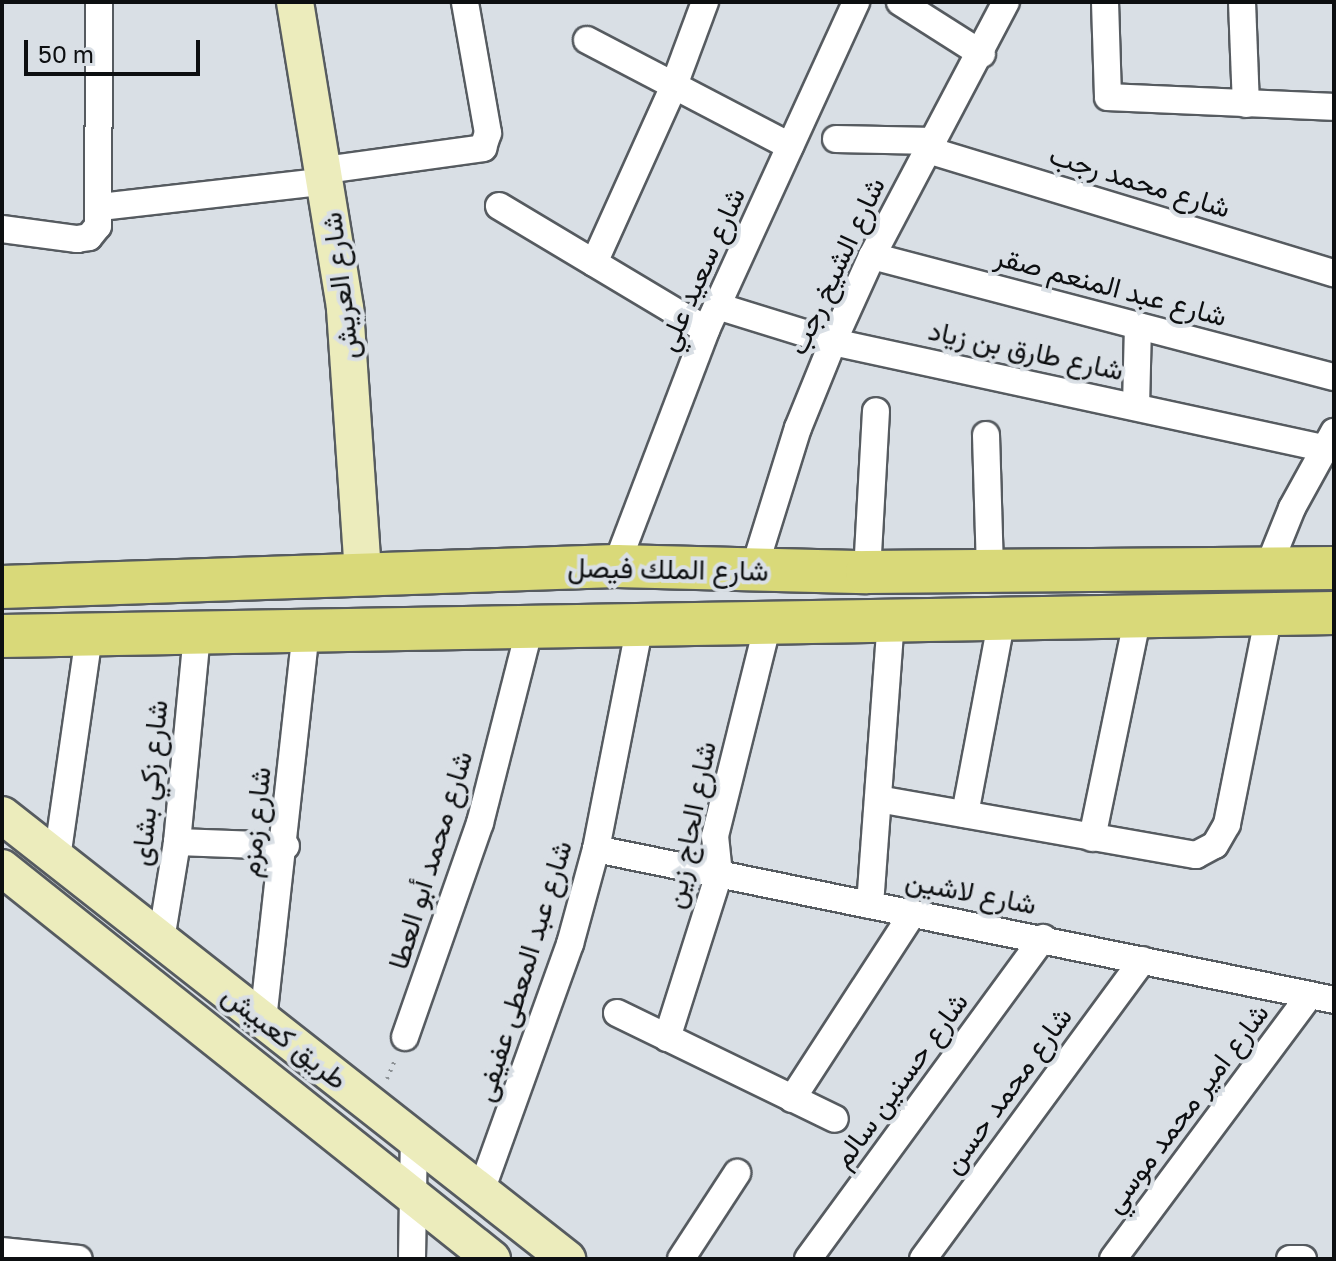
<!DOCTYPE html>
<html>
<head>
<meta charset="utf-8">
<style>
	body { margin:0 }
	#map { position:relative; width:1336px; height:1261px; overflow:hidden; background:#d9dfe5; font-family:"Golos Text",Vazirmatn,sans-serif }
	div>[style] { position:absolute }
	.path>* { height:4px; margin-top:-2px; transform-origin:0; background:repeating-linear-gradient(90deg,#8d9296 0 2px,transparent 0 8px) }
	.roads { filter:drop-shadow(2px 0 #565b60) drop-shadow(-2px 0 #565b60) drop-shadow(0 2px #565b60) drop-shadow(0 -2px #565b60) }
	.street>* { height:26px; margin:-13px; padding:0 13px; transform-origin:13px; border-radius:13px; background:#fff }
	.secondary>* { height:36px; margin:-18px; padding:0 18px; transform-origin:18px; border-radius:18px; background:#ececbc }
	.primary>* { height:42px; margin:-21px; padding:0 21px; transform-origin:21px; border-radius:21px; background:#d9d979 }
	span { translate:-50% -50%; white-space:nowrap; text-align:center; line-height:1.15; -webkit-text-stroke:8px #d9dfe5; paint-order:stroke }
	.street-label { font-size:28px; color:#0d0f11 }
	.frame { position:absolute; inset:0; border:4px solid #0d0f11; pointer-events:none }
	.scale { position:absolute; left:24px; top:40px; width:176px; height:36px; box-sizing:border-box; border:4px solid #0d0f11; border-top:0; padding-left:10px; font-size:24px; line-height:28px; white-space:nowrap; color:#0d0f11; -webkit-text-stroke:6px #d9dfe5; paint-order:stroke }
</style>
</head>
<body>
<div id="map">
	<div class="path">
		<i style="left:387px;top:1079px;width:23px;rotate:-67deg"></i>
	</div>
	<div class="roads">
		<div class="street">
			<i style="left:900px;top:2px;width:97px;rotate:32.4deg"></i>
			<i style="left:1105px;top:2px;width:95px;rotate:88.2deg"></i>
			<i style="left:1108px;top:97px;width:226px;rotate:2.5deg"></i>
			<i style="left:1242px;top:2px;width:102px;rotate:87.8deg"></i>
			<i style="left:587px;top:40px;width:229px;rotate:27.6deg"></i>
			<i style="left:836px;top:139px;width:98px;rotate:1.2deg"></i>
			<i style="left:928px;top:150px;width:424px;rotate:16.9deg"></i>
			<i style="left:325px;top:170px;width:160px;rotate:-7.9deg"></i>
			<i style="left:483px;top:148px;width:16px;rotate:-72deg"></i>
			<i style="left:488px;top:133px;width:133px;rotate:-100deg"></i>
			<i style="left:499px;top:206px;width:241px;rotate:30.9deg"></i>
			<i style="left:100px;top:207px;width:228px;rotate:-6.5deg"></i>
			<i style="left:2px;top:229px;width:76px;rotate:7.6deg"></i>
			<i style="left:77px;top:239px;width:12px;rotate:-9deg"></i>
			<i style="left:89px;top:237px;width:14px;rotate:-51deg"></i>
			<i style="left:98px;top:226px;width:224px;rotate:-89.7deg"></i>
			<i style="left:872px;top:256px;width:478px;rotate:14.7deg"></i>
			<i style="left:594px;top:263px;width:192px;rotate:-65.7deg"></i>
			<i style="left:673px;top:88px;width:92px;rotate:-69.6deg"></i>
			<i style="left:717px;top:306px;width:121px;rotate:17.2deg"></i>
			<i style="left:833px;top:342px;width:501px;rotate:12.21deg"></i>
			<i style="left:1136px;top:407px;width:81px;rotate:-88.6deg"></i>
			<i style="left:986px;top:435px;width:136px;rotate:88.3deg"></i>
			<i style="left:616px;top:566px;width:253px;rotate:-69.1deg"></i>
			<i style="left:706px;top:330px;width:361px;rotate:-65.4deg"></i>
			<i style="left:754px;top:569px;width:148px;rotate:-72.7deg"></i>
			<i style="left:798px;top:428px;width:93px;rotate:-67.9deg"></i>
			<i style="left:833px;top:342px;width:94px;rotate:-65.6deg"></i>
			<i style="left:872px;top:256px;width:287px;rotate:-62.2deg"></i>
			<i style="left:1267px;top:570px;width:67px;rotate:-68deg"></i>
			<i style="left:1292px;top:508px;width:87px;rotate:-61.1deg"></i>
			<i style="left:867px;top:572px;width:161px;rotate:-86.8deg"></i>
			<i style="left:878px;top:799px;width:323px;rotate:10deg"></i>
			<i style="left:1196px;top:855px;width:21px;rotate:-28deg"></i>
			<i style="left:1215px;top:845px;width:24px;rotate:-60deg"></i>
			<i style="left:1227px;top:824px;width:214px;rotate:-78.7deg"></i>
			<i style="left:965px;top:814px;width:199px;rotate:-79.3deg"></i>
			<i style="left:1092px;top:838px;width:227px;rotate:-78.3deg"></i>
			<i style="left:177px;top:842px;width:109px;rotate:2.1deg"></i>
			<i style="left:596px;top:849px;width:753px;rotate:11.56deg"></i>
			<i style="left:57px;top:858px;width:225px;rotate:-81.8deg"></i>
			<i style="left:870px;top:905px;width:286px;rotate:-85.8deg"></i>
			<i style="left:161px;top:940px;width:99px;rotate:-80.7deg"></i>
			<i style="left:177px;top:842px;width:210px;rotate:-84.5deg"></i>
			<i style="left:617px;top:1013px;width:242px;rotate:25.9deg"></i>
			<i style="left:263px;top:1020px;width:391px;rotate:-83.7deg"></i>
			<i style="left:405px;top:1037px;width:227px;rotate:-70.7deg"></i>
			<i style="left:480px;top:823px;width:202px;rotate:-75.7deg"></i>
			<i style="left:667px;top:1038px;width:172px;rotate:-72.4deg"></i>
			<i style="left:719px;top:874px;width:38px;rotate:-96deg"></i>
			<i style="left:715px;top:836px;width:219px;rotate:-76deg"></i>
			<i style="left:792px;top:1099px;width:222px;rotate:-57deg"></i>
			<i style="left:481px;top:1191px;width:263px;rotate:-70.2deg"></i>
			<i style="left:570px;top:944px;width:98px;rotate:-74.7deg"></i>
			<i style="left:596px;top:849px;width:228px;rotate:-78.9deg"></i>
			<i style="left:2px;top:1251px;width:77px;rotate:5.9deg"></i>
			<i style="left:412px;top:1259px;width:121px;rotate:-89.1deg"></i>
			<i style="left:681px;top:1259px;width:103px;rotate:-56.9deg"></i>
			<i style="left:808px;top:1259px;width:398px;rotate:-53.8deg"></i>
			<i style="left:923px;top:1259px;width:371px;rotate:-53.7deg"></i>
			<i style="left:1113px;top:1259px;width:329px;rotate:-53.3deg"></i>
			<i style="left:1290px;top:1259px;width:13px"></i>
		</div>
		<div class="secondary">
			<i style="left:295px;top:2px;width:311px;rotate:80.7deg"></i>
			<i style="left:345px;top:309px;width:264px;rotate:86.1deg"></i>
			<i style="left:2px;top:815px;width:719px;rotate:38.16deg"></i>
			<i style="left:2px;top:868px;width:627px;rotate:38.59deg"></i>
		</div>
		<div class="primary">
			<i style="left:2px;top:587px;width:614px;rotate:-1.96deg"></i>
			<i style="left:616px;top:566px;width:251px;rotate:1.4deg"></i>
			<i style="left:867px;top:572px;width:467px;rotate:-0.5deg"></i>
			<i style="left:2px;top:636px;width:1332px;rotate:-0.99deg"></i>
		</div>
	</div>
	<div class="street-label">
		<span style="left:1140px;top:181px;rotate:17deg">شارع محمد رجب</span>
		<span style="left:836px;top:266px;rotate:-65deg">شارع الشيخ رجب</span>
		<span style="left:701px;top:269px;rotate:-66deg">شارع سعيد علي</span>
		<span style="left:340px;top:286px;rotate:-97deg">شارع العريش</span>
		<span style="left:1111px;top:286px;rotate:15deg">شارع عبد المنعم صقر</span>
		<span style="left:1026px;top:350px;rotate:12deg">شارع طارق بن زياد</span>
		<span style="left:668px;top:569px;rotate:1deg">شارع الملك فيصل</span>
		<span style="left:149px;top:783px;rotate:-84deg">شارع زكي بشاى</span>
		<span style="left:255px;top:822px;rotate:-84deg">شارع زمزم</span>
		<span style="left:690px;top:825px;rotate:-79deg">شارع الحاج زين</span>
		<span style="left:430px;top:860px;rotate:-73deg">شارع محمد أبو العطا</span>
		<span style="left:971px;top:892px;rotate:11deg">شارع لاشين</span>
		<span style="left:523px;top:971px;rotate:-73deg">شارع عبد المعطى عفيفى</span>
		<span style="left:285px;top:1037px;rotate:38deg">طريق كعبيش</span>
		<span style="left:900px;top:1080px;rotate:-54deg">شارع حسنين سالم</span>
		<span style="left:1007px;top:1090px;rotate:-54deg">شارع محمد حسن</span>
		<span style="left:1186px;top:1108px;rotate:-53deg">شارع امير محمد موسي</span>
	</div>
	<div class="frame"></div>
	<div class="scale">50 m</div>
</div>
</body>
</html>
